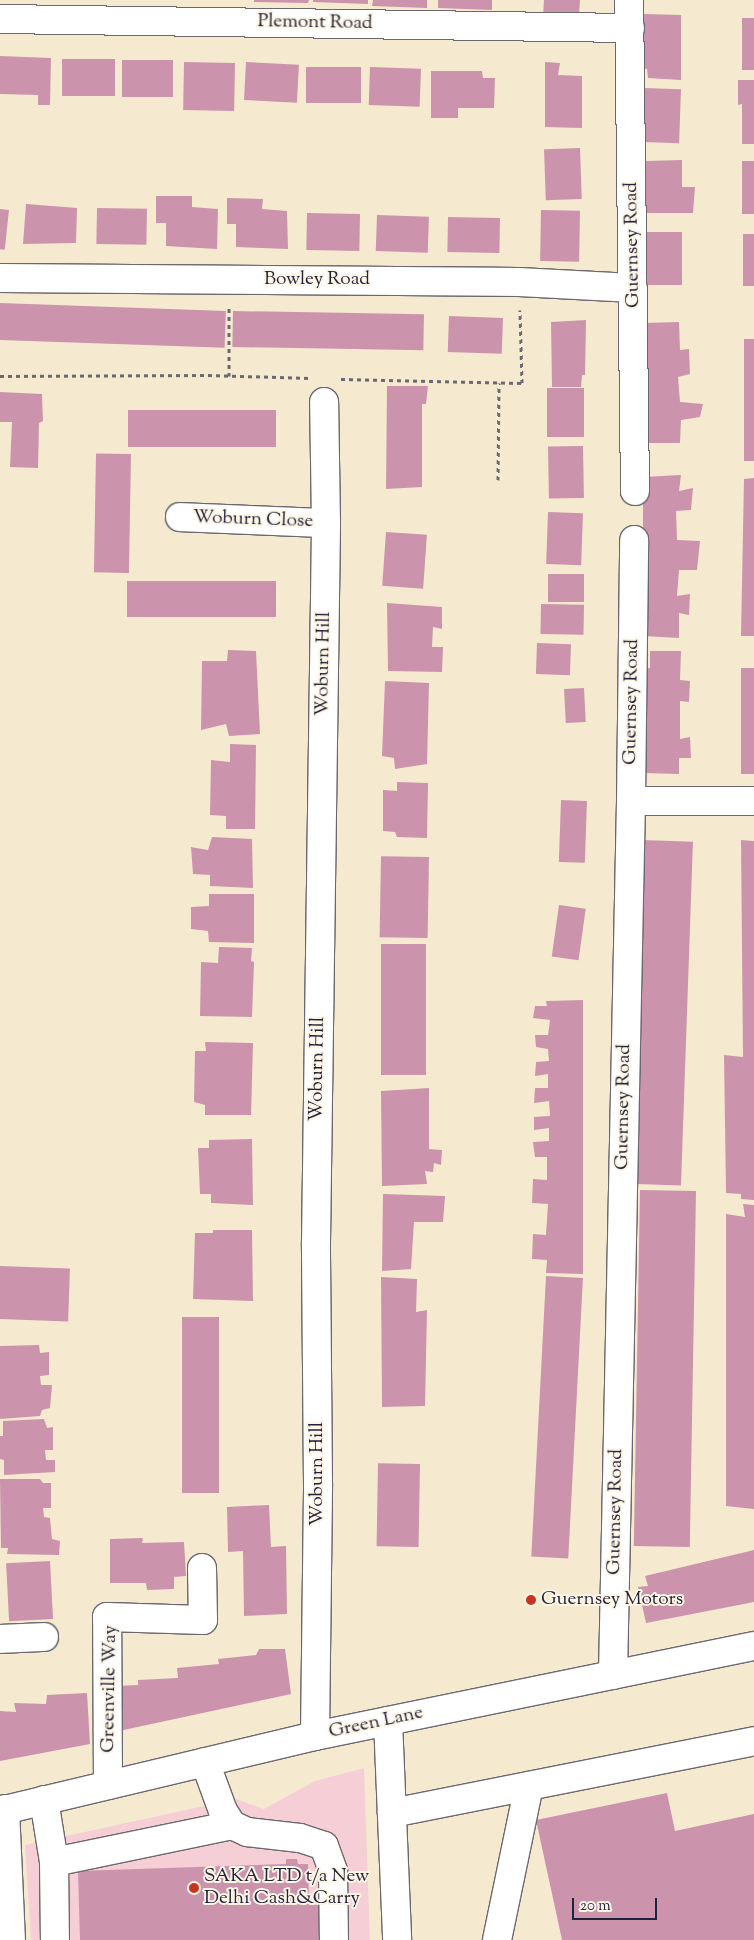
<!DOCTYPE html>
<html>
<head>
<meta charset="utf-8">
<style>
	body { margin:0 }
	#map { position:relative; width:754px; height:1940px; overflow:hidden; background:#f5ead0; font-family:"Sorts Mill Goudy",serif }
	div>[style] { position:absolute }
	.built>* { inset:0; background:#f6cfd6 }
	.building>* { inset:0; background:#cb94ac; transform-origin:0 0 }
	.path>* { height:3px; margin-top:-1.5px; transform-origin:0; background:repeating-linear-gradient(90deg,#6c686f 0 4px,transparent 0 8px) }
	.roads { filter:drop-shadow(1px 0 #6c686f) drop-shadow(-1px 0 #6c686f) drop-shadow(0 1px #6c686f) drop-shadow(0 -1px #6c686f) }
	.minor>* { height:28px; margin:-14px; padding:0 14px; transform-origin:14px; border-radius:14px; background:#fff }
	.major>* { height:28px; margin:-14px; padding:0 14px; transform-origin:14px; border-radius:14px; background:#fff }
	.dots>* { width:14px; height:14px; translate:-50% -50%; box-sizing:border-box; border:2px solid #fcf5e5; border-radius:50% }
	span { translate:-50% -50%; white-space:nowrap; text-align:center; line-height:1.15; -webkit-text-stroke:4px #fcf5e5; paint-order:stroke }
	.street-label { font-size:19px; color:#22223b }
	.poi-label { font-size:19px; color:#22223b }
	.left { translate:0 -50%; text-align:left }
	.scale { position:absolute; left:572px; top:1898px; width:85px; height:22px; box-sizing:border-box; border:2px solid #22223b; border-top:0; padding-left:6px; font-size:15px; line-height:18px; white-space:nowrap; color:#22223b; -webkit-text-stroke:4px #fcf5e5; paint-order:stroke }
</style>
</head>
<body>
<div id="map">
	<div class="built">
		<i style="clip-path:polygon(364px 1768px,370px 1940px,31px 1940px,25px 1845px,236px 1799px,264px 1809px,315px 1781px)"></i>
	</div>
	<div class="building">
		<i style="clip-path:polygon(254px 0,309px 0,308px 3px,254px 2px)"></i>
		<i style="clip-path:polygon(313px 0,368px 0,368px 4px,313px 2px)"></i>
		<i style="clip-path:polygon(373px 0,427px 0,427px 8px,372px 6px)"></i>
		<i style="clip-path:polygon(438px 0,492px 0,492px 10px,438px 8px)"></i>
		<i style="clip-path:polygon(544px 0,580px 0,579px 15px,543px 17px)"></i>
		<i style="clip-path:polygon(644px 14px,681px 15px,681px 80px,648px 78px,647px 69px,644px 69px)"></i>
		<i style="left:742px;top:18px;width:12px;height:52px"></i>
		<i style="clip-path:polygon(0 56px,51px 58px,50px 105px,38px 105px,38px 95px,0 94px)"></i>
		<i style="left:62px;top:59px;width:53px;height:37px"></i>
		<i style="left:122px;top:60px;width:51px;height:37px"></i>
		<i style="left:184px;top:62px;width:51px;height:48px;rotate:1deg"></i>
		<i style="left:246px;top:62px;width:53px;height:38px;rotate:3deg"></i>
		<i style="clip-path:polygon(545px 62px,560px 63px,558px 75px,582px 76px,582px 128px,545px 127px)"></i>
		<i style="left:306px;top:67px;width:55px;height:36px"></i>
		<i style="left:370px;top:67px;width:51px;height:38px;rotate:2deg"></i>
		<i style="clip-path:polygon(431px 71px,482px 71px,483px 78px,495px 78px,494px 108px,458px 108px,458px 118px,431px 118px)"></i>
		<i style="clip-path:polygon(738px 80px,754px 80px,754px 144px,742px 144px,742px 104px,738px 105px)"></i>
		<i style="left:644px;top:88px;width:37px;height:54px;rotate:2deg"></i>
		<i style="left:580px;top:148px;width:51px;height:36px;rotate:88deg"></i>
		<i style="clip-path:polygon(682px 160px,682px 187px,695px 187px,693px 213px,645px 213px,645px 161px)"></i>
		<i style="left:742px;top:161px;width:12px;height:53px"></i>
		<i style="clip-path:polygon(156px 196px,192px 196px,192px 207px,218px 209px,217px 249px,166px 246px,166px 223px,156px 223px)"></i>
		<i style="clip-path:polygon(227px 198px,263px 199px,262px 209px,287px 211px,288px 249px,236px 247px,236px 224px,227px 224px)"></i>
		<i style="clip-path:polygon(26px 204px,77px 208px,76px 243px,23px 244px)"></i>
		<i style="left:97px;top:208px;width:50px;height:36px;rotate:1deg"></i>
		<i style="left:0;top:209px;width:9px;height:40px;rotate:6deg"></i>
		<i style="left:541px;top:210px;width:39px;height:51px;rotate:1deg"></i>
		<i style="left:307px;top:213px;width:53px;height:37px;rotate:1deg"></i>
		<i style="left:377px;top:215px;width:52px;height:36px;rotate:2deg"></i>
		<i style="left:448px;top:217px;width:52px;height:35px;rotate:1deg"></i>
		<i style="left:643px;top:232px;width:39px;height:53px"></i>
		<i style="left:743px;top:234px;width:11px;height:52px"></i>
		<i style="left:0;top:303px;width:226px;height:37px;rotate:2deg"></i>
		<i style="left:233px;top:311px;width:191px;height:36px;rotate:1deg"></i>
		<i style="left:449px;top:316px;width:54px;height:36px;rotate:2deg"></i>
		<i style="clip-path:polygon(586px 320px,585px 375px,582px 375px,581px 387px,552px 387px,551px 322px)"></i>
		<i style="clip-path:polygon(679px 322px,680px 350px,689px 349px,690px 374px,678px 377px,680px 402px,703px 404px,700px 417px,681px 420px,680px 443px,645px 443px,644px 323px)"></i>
		<i style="left:744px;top:339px;width:10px;height:122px"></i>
		<i style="clip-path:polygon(387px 386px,428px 386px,426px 404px,422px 404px,422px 487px,386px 489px)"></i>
		<i style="left:547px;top:388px;width:37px;height:49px"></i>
		<i style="clip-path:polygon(0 392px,42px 394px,43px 421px,39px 423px,38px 468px,10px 467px,12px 422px,0 422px)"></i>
		<i style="left:128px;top:410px;width:148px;height:37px"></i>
		<i style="left:583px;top:446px;width:52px;height:35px;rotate:89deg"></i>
		<i style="left:131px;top:454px;width:119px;height:35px;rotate:91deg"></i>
		<i style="clip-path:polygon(681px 475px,679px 491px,693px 488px,691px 510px,676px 511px,677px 540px,700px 541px,697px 570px,679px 570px,677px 596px,690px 594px,689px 615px,679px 613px,679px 638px,643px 636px,643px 477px)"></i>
		<i style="clip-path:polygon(754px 478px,754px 636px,741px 636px,744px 479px)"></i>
		<i style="left:548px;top:512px;width:35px;height:52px;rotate:2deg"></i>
		<i style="left:386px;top:532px;width:41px;height:54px;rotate:4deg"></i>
		<i style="left:548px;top:574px;width:36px;height:28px"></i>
		<i style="left:127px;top:581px;width:149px;height:36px"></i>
		<i style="clip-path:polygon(387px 603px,442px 607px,442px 629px,433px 627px,432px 647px,443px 647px,442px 672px,388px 671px)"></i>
		<i style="left:541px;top:604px;width:43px;height:30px;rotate:1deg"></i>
		<i style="left:537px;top:643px;width:34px;height:31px;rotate:2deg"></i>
		<i style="clip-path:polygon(228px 650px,256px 651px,260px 734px,229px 736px,226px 724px,201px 730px,202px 661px,227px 661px)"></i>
		<i style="clip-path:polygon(650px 651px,681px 651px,680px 680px,690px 681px,689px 702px,680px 701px,680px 739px,690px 737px,691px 758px,679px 758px,679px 774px,643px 773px,642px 669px,650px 668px)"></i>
		<i style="left:754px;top:668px;width:106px;height:13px;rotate:90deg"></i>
		<i style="clip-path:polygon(385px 681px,429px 683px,427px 764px,395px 769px,394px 758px,382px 756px)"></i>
		<i style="left:584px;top:688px;width:34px;height:20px;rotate:87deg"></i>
		<i style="clip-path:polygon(230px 744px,256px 745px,255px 829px,226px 829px,226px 816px,210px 815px,211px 760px,230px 762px)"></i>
		<i style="clip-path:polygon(397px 782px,428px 783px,427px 838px,397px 837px,395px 832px,383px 831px,383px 790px,397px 791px)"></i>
		<i style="left:561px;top:800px;width:26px;height:62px;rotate:2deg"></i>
		<i style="clip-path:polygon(212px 837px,252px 839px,253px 888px,210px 886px,210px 875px,193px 874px,191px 847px,208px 850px)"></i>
		<i style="left:642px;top:840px;width:51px;height:344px;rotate:2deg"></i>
		<i style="clip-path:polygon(741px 840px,754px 841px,754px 1200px,741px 1199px,741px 1194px,726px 1193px,724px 1055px,743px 1057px)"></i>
		<i style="left:429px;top:857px;width:81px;height:48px;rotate:91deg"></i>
		<i style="clip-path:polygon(209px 894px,254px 894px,254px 943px,209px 942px,208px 931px,191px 929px,191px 907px,209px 906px)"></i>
		<i style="left:559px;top:905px;width:27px;height:52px;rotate:8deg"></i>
		<i style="left:426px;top:944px;width:131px;height:45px;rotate:90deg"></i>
		<i style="clip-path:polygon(219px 947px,252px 948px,251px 961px,254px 962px,252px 1017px,200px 1016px,201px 962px,218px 963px)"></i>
		<i style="clip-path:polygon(583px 1000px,583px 1274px,546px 1273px,547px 1260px,532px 1259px,533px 1234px,546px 1235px,548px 1204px,532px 1203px,533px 1179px,547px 1180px,547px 1157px,535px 1157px,533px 1142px,549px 1141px,549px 1128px,534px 1130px,534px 1117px,550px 1116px,549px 1101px,534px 1103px,535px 1088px,548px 1088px,548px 1074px,535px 1076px,536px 1062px,549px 1061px,548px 1049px,536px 1047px,535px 1035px,548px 1035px,550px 1020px,533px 1018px,535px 1006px,547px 1006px,546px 1001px)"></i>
		<i style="clip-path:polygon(205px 1042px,253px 1043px,251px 1115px,205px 1115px,205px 1105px,194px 1102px,195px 1051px,206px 1051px)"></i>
		<i style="clip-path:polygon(429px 1088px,429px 1149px,442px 1150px,441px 1165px,434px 1163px,433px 1172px,425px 1171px,427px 1184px,382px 1186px,381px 1091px)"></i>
		<i style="clip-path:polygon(252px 1139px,253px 1205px,211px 1203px,211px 1194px,200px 1194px,198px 1148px,209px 1148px,209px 1140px)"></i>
		<i style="left:696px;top:1191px;width:356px;height:56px;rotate:91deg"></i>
		<i style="clip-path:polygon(383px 1194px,445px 1196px,443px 1222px,414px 1222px,411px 1269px,382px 1271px)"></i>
		<i style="clip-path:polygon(743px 1204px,754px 1205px,754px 1509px,726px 1506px,726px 1214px,745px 1217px)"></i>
		<i style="clip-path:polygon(213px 1230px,252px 1230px,253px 1301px,193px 1299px,195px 1233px,213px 1233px)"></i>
		<i style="left:0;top:1266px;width:70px;height:53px;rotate:2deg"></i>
		<i style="left:546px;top:1276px;width:37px;height:281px;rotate:3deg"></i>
		<i style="clip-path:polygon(381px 1277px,417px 1279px,416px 1312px,427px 1310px,425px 1406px,382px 1407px)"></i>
		<i style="left:219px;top:1317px;width:176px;height:37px;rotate:90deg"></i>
		<i style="clip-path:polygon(39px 1345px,40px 1353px,49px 1352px,49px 1375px,40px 1376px,41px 1385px,52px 1385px,50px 1408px,42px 1410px,40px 1416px,0 1419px,0 1346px)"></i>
		<i style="clip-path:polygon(44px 1419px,47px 1428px,53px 1427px,53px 1450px,45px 1450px,46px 1460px,55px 1460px,55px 1472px,4px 1475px,4px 1460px,0 1459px,0 1436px,3px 1436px,3px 1421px)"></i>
		<i style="left:420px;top:1464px;width:83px;height:42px;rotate:91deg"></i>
		<i style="clip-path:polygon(0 1479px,40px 1479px,43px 1483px,51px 1483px,51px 1508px,43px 1508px,44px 1517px,50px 1518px,52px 1539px,60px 1541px,59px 1555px,7px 1554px,8px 1548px,1px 1548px)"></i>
		<i style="clip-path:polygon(269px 1505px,271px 1547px,286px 1546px,287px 1614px,244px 1616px,243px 1551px,228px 1552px,227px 1507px)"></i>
		<i style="clip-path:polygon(143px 1538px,142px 1543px,184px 1542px,186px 1576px,174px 1577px,174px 1589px,147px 1590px,146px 1583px,110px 1583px,110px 1539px)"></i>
		<i style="clip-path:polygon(754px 1550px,754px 1602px,646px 1623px,638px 1587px,648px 1586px,645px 1576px)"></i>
		<i style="left:50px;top:1561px;width:58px;height:44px;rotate:87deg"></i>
		<i style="clip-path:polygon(259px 1649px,285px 1649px,291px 1694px,119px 1731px,116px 1686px,138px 1685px,138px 1680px,178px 1678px,177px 1668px,219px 1664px,218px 1659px,256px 1655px)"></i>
		<i style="clip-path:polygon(87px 1693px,90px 1744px,0 1761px,0 1711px,16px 1712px,14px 1703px,46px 1704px,47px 1695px)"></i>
		<i style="clip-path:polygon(667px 1793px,675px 1831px,754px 1814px,754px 1940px,562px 1940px,536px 1820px)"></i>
		<i style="clip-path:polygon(286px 1859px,297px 1859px,298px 1864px,308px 1864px,309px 1905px,325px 1905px,326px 1940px,80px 1940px,78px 1871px,286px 1864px)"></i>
	</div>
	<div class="path">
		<i style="left:0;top:376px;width:208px;rotate:-0.3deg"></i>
		<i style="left:208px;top:375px;width:102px;rotate:1.7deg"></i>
		<i style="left:229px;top:376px;width:70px;rotate:-90deg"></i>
		<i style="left:341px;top:379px;width:181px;rotate:1.3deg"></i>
		<i style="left:522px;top:383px;width:73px;rotate:-91.6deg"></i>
		<i style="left:498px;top:480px;width:97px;rotate:-89.4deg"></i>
	</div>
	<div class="roads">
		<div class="minor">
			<i style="left:629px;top:0;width:491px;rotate:89.3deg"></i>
			<i style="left:0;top:19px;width:630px;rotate:0.82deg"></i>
			<i style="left:0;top:278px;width:519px;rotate:0.44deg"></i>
			<i style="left:519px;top:282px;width:114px;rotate:3deg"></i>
			<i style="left:180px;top:517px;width:146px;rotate:2.4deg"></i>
			<i style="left:631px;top:801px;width:123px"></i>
			<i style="left:0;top:1639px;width:44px;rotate:-2.6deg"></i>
			<i style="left:613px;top:1675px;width:874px;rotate:-88.82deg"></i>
			<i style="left:631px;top:801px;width:261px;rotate:-89.3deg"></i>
			<i style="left:388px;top:1721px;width:219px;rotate:87.6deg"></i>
			<i style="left:315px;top:1736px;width:253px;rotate:-89.3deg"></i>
			<i style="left:318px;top:1483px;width:241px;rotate:-90.5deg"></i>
			<i style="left:316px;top:1242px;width:719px;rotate:-89.2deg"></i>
			<i style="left:326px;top:523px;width:121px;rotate:-90.9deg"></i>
			<i style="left:205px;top:1762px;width:52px;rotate:69.8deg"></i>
			<i style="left:223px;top:1811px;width:17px;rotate:57deg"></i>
			<i style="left:232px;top:1825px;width:17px;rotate:25deg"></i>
			<i style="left:247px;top:1832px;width:53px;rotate:6.5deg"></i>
			<i style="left:300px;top:1838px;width:25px;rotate:18deg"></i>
			<i style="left:324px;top:1846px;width:27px;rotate:70deg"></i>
			<i style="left:333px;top:1871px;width:69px;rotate:89.2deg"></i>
			<i style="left:108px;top:1785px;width:168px;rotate:-90.3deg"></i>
			<i style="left:107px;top:1617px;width:96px;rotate:1.8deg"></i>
			<i style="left:203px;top:1620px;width:52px;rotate:-91.1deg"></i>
			<i style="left:44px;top:1800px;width:63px;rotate:80.8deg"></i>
			<i style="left:54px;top:1862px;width:78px;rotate:89.3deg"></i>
			<i style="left:5px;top:1809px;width:131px;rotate:87.4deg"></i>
			<i style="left:392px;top:1813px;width:369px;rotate:-11.2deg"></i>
			<i style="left:54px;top:1862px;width:182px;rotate:-11.7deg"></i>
			<i style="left:497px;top:1940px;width:157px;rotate:-78.3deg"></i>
		</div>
		<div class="major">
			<i style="left:0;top:1811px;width:324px;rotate:-13.4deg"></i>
			<i style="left:315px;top:1736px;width:448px;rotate:-11.6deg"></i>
		</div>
	</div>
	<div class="dots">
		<i style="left:531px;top:1600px;background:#c8321e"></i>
		<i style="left:194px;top:1888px;background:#c8321e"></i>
	</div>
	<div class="street-label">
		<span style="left:315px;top:23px;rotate:1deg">Plemont Road</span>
		<span style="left:633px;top:245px;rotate:-91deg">Guernsey Road</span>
		<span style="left:317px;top:280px">Bowley Road</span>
		<span style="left:253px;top:520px;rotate:2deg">Woburn Close</span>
		<span style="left:324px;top:664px;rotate:-89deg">Woburn Hill</span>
		<span style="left:632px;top:702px;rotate:-89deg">Guernsey Road</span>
		<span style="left:318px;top:1069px;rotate:-89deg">Woburn Hill</span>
		<span style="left:624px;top:1107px;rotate:-89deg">Guernsey Road</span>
		<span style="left:318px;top:1474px;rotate:-90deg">Woburn Hill</span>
		<span style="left:616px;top:1512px;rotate:-89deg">Guernsey Road</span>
		<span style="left:110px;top:1689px;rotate:-89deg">Greenville Way</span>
		<span style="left:376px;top:1723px;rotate:-12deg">Green Lane</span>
	</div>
	<div class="poi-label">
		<span class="left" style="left:541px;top:1600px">Guernsey Motors</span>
		<span class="left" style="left:204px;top:1888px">SAKA LTD t/a New<br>Delhi Cash&amp;Carry</span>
	</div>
	<div class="scale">20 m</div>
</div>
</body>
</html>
